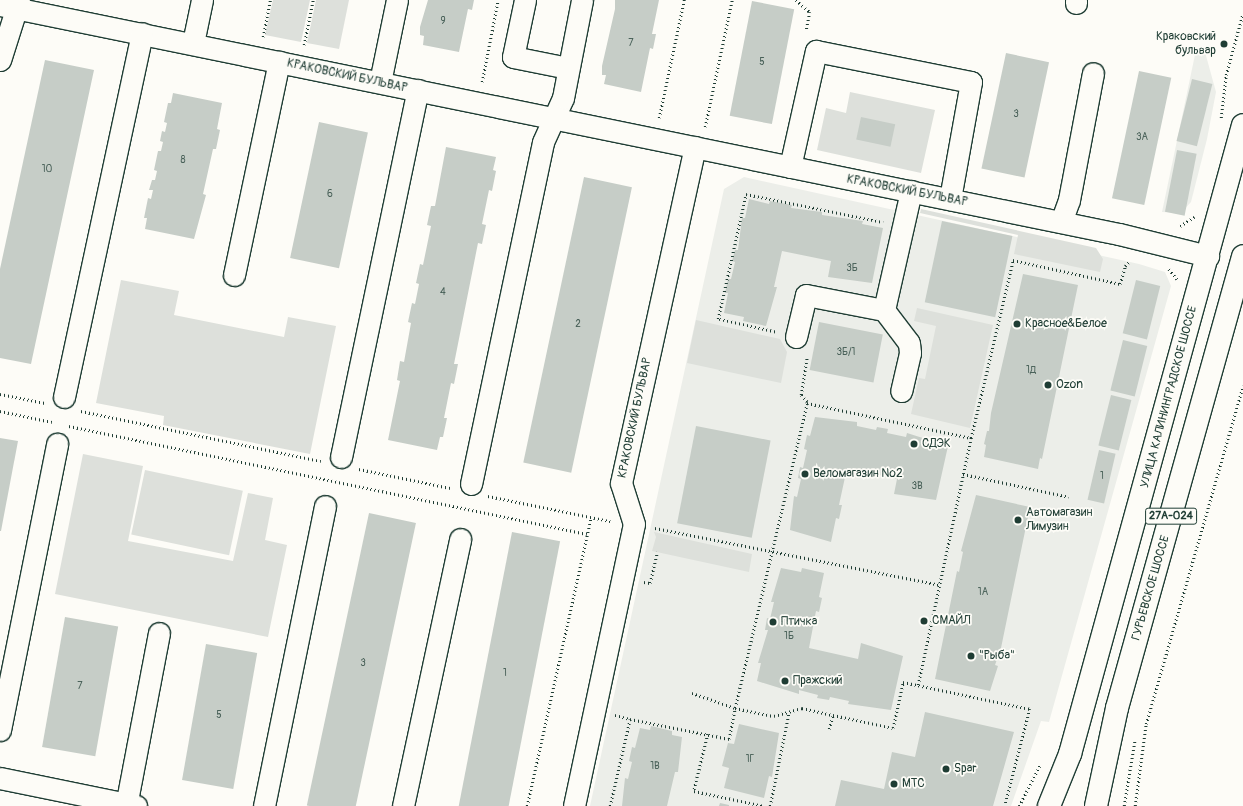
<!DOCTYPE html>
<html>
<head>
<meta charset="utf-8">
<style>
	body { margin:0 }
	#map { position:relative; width:1243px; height:806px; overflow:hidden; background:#fdfcf7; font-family:Pangolin,sans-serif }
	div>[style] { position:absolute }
	.built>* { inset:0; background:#eceee9 }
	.green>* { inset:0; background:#dde0db; transform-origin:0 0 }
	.building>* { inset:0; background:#c6cdc7; transform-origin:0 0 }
	.path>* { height:2.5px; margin-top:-1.25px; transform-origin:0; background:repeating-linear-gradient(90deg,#1f3d34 0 1px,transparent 0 4px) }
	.roads { filter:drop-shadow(1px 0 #1f3d34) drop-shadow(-1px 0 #1f3d34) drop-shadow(0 1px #1f3d34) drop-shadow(0 -1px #1f3d34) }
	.minor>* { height:21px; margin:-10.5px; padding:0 10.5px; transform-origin:10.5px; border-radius:10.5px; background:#fdfcf7 }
	.major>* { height:22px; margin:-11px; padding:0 11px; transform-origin:11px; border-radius:11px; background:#fdfcf7 }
	.dots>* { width:11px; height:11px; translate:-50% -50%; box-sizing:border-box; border:2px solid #fdfcf7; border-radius:50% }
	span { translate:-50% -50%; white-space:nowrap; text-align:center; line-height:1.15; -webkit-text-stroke:3.5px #fdfcf7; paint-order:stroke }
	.number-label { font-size:10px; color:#496159 }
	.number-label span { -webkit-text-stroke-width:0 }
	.shield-label span { padding:1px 3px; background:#fdfcf7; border:1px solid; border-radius:3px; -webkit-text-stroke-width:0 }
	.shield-label { font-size:11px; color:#1f3d34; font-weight:700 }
	.poi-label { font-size:12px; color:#1f3d34 }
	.right { translate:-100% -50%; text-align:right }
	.left { translate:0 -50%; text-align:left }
	.street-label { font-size:12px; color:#1f3d34 }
</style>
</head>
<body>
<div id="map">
	<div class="built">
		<i style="clip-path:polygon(1196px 50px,1205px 52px,1216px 92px,1207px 139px,1191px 202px,1181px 213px,1162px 212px)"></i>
		<i style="clip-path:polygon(744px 177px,1139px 264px,1165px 272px,1171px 286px,1049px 722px,1041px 721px,1011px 806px,590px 806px,724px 189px)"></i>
	</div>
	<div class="green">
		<i style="clip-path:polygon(273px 0,310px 0,301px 42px,265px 35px)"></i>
		<i style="clip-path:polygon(316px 0,349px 0,339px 49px,307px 43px)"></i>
		<i style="clip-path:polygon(850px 92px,935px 110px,921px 173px,817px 150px,826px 108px,846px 113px)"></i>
		<i style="clip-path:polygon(921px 209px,1096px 248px,1103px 259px,1100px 272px,1014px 254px,1018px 235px,920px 213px)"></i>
		<i style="clip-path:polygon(121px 280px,179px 291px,174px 315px,284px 337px,288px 317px,336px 326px,310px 454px,163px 425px,164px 416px,96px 403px)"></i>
		<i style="clip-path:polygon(917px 308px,993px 325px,970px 428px,911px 414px,919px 378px,925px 379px,936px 326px,914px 321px)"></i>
		<i style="clip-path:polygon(696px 320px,780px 339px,787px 352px,781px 383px,687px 363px)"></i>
		<i style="clip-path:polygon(83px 454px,143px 466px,128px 541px,233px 561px,248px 493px,273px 498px,265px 540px,287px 545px,268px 637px,55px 594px)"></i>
		<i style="left:145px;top:470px;width:100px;height:66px;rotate:12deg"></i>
		<i style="clip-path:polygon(654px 532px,752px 554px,749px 572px,652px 551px,656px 537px)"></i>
	</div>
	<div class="building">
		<i style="clip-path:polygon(428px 0,474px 0,472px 10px,468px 9px,459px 52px,423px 45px,424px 36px,420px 35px,420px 27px)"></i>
		<i style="clip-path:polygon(615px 0,659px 0,652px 34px,656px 34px,653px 49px,650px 48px,641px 92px,604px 84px,606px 75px,602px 75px,602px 66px,615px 9px)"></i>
		<i style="left:752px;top:1px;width:43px;height:117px;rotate:11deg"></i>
		<i style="left:1006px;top:53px;width:44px;height:118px;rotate:12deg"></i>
		<i style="clip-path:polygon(45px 60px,94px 70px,31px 364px,0 358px,0 269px)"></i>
		<i style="left:1139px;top:71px;width:33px;height:130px;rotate:12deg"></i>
		<i style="left:1192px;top:79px;width:21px;height:64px;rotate:14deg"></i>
		<i style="clip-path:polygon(173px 93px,222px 103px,217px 129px,220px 130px,216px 149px,213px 149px,203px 194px,206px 195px,194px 239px,145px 229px,147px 218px,144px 218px,148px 198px,151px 199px,153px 190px,149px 190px,152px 180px,155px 180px,157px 171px,154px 170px,158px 151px,161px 151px,163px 142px,160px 141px,162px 131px,165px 132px,167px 123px,164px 122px,168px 103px,171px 103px)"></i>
		<i style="left:861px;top:117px;width:35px;height:23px;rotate:12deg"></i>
		<i style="left:319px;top:122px;width:50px;height:139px;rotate:12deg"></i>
		<i style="clip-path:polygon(446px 147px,496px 157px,493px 170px,496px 171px,492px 191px,489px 190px,482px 224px,486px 225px,482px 244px,478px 243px,454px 364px,458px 364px,454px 384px,451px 383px,444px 418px,447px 418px,443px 437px,440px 437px,437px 450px,388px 440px,400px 381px,397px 380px,400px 361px,404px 362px,411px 323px,408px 322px,412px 303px,415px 304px,419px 284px,416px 283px,420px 264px,423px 265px,431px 226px,427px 225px,431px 206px,435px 206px)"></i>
		<i style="left:1177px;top:150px;width:20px;height:63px;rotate:11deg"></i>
		<i style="left:584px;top:177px;width:49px;height:292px;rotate:12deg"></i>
		<i style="clip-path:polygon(749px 199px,769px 204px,770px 201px,792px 205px,791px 208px,822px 212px,822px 215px,863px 221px,862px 224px,883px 228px,872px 283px,828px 277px,831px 261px,782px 251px,774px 287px,777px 287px,766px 326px,743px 321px,744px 317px,724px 313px,728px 293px,725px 293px,728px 279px,731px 279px,735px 262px,732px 261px,735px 250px,738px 250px,742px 218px,745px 218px)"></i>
		<i style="left:942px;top:221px;width:72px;height:83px;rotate:12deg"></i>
		<i style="clip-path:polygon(1023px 274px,1078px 285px,1042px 459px,1040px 458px,1038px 469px,984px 457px,986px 445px,984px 444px,987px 431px,989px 431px,991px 413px)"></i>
		<i style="left:1136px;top:280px;width:25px;height:55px;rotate:14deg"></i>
		<i style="left:819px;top:322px;width:65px;height:49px;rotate:11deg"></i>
		<i style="left:1123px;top:340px;width:25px;height:52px;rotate:14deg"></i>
		<i style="left:1111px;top:395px;width:21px;height:52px;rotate:14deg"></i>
		<i style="clip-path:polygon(815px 417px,857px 422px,857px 426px,876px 430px,877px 427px,888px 429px,887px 433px,906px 437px,907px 433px,948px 446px,936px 500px,894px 494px,897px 479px,847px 468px,839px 505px,842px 505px,839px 519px,836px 518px,831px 542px,790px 530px,794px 496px,797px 497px,801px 479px,798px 478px,800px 467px,803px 468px,807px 450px,804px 449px,807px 435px,810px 436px)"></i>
		<i style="left:696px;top:426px;width:76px;height:99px;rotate:11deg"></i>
		<i style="clip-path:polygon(0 438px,18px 441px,1px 531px,0 531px)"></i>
		<i style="left:1099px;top:450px;width:17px;height:51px;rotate:13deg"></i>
		<i style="clip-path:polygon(976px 495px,1030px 507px,1001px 648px,995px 665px,998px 666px,990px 691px,935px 679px,957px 571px,959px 572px,963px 552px,961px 551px)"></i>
		<i style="left:369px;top:513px;width:48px;height:299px;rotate:12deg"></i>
		<i style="left:512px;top:532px;width:49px;height:281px;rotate:11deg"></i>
		<i style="clip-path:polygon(781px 568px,801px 572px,802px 568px,824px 573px,819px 597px,822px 598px,819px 612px,816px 611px,809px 648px,858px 659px,861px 643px,903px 656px,891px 710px,848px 704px,849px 701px,830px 697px,829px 700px,817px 698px,818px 695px,799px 690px,799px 694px,757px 681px,761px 663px,758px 663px,768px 630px,765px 630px,767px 618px,770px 619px,774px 602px,771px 602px)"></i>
		<i style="left:65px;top:617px;width:54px;height:132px;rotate:10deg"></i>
		<i style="left:206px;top:644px;width:52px;height:138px;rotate:10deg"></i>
		<i style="clip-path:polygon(925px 712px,1014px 732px,993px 806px,835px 806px,841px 780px,884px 789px,892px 752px,915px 757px)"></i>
		<i style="clip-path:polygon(739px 724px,779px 733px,772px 777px,769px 776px,764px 798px,724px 788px,729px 768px,722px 766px,728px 743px,734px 744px)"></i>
		<i style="clip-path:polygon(651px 726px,672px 731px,672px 735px,682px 737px,678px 772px,675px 772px,667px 806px,622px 806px,625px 778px,628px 779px,632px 762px,629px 761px,632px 747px,635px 748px,640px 728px,650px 730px)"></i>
		<i style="clip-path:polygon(720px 803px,729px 805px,729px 806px,719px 806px)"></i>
	</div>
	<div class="path">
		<i style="left:796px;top:0;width:18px;rotate:41deg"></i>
		<i style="left:810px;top:12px;width:20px;rotate:101deg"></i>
		<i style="left:263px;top:37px;width:38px;rotate:-79deg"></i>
		<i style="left:304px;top:45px;width:46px;rotate:-78.7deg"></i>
		<i style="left:482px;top:82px;width:84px;rotate:-79deg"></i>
		<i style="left:659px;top:118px;width:121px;rotate:-78deg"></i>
		<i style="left:1221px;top:118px;width:43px;rotate:-83.4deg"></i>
		<i style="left:1226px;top:75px;width:64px;rotate:-74.7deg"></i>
		<i style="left:705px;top:127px;width:130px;rotate:-78deg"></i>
		<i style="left:1180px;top:226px;width:17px;rotate:-33deg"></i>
		<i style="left:1169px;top:269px;width:13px;rotate:51deg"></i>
		<i style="left:775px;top:332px;width:58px;rotate:-167.2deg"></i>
		<i style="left:718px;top:319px;width:128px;rotate:-77.4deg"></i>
		<i style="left:746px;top:194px;width:140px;rotate:11.6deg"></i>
		<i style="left:0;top:394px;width:46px;rotate:11.3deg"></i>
		<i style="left:807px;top:402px;width:9px;rotate:-131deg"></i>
		<i style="left:801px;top:395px;width:39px;rotate:-81deg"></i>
		<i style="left:0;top:411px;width:53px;rotate:11.9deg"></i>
		<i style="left:81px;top:411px;width:245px;rotate:11.8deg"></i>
		<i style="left:69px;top:426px;width:529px;rotate:11.78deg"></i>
		<i style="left:359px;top:469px;width:93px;rotate:11.8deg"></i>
		<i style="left:963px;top:474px;width:108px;rotate:12.2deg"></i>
		<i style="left:488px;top:496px;width:125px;rotate:11.6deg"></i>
		<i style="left:655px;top:528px;width:290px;rotate:11.3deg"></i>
		<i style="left:644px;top:582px;width:6px;rotate:9deg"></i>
		<i style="left:650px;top:583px;width:32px;rotate:-77deg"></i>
		<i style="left:918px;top:685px;width:253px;rotate:-77.9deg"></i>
		<i style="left:971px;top:438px;width:183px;rotate:-76.7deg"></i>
		<i style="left:1013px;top:260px;width:110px;rotate:12.6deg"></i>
		<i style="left:1120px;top:284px;width:19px;rotate:-74deg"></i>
		<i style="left:1125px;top:266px;width:8px;rotate:-45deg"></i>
		<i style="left:692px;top:693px;width:46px;rotate:19.2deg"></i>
		<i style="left:735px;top:708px;width:313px;rotate:-76.7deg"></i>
		<i style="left:807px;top:403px;width:168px;rotate:12deg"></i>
		<i style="left:615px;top:715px;width:16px;rotate:15deg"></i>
		<i style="left:829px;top:729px;width:15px;rotate:-74deg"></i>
		<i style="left:833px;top:715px;width:61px;rotate:12.2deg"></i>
		<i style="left:893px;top:728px;width:47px;rotate:-77.7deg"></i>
		<i style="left:903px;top:682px;width:130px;rotate:12deg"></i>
		<i style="left:1030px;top:709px;width:100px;rotate:104.5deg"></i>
		<i style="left:708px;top:734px;width:59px;rotate:103.8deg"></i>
		<i style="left:694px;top:791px;width:72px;rotate:12.1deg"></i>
		<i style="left:527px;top:806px;width:295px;rotate:-77.5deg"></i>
		<i style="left:610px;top:806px;width:89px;rotate:-77.1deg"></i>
		<i style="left:630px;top:719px;width:101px;rotate:11.4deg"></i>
		<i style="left:729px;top:739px;width:32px;rotate:-79deg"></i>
		<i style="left:735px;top:708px;width:40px;rotate:12deg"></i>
		<i style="left:774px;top:716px;width:29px;rotate:-16deg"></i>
		<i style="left:802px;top:708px;width:32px;rotate:13deg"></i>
		<i style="left:770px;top:806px;width:96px;rotate:-78.6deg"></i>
		<i style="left:1019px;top:806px;width:46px;rotate:-62.9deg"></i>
		<i style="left:1124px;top:806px;width:68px;rotate:-80.7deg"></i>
		<i style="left:1135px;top:806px;width:83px;rotate:-82.4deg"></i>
		<i style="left:1146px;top:724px;width:352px;rotate:-74deg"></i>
	</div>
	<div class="roads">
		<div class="minor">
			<i style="left:525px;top:0;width:58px;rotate:101.9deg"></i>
			<i style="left:513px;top:57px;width:56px;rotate:11.3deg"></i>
			<i style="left:1076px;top:3px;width:3px;rotate:-90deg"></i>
			<i style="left:0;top:5px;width:1142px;rotate:11.57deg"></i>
			<i style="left:1119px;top:234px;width:92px;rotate:13.9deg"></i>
			<i style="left:193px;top:43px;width:44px;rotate:-78.2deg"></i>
			<i style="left:0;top:60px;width:63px;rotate:-72.4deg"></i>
			<i style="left:380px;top:82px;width:84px;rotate:-78.3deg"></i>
			<i style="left:790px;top:167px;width:119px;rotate:-77.4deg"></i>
			<i style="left:816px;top:51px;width:158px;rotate:11.3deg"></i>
			<i style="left:971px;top:82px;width:119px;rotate:100.2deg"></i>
			<i style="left:1061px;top:222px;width:23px;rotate:-70deg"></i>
			<i style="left:1069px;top:200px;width:129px;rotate:-79.3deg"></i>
			<i style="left:234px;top:275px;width:218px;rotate:-78.1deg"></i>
			<i style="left:884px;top:310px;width:122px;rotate:-77.2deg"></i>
			<i style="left:796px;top:337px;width:43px;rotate:-76.6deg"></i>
			<i style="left:806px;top:295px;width:79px;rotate:10.9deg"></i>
			<i style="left:884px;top:310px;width:41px;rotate:52.9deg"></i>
			<i style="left:909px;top:343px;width:10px;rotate:84deg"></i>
			<i style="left:910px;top:353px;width:39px;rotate:103deg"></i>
			<i style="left:64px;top:397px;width:372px;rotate:-77.9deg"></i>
			<i style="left:341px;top:457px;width:375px;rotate:-78.2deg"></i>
			<i style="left:471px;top:484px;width:349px;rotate:-78.1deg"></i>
			<i style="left:543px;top:142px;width:48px;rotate:-65.6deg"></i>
			<i style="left:563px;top:98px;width:100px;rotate:-79deg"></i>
			<i style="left:0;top:730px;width:292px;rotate:-78.7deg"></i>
			<i style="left:0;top:778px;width:139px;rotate:11.6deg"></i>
			<i style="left:126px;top:806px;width:176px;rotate:-79.2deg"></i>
			<i style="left:264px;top:806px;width:306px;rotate:-78.5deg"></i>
			<i style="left:403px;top:806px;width:273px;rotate:-77.9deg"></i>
			<i style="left:574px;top:806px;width:288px;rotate:-78deg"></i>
			<i style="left:634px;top:524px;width:43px;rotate:-107.6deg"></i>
			<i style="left:621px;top:483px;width:344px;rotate:-77.6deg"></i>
		</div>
		<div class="major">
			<i style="left:1049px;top:806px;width:56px;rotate:-68deg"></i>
			<i style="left:1070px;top:754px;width:652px;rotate:-74.62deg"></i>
			<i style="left:1096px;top:806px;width:100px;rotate:-77.9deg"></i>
			<i style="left:1117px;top:708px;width:469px;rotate:-74.4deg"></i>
		</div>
	</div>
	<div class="dots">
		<i style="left:1224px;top:44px;background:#1f3d34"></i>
		<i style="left:1017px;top:324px;background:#1f3d34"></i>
		<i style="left:1048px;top:385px;background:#1f3d34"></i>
		<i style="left:914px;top:444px;background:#1f3d34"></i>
		<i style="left:805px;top:474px;background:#1f3d34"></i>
		<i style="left:1018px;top:520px;background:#1f3d34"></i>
		<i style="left:924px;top:621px;background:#1f3d34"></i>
		<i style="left:773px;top:622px;background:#1f3d34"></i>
		<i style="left:971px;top:656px;background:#1f3d34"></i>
		<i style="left:785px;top:681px;background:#1f3d34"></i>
		<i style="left:946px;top:769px;background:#1f3d34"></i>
		<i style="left:894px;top:784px;background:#1f3d34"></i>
	</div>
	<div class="number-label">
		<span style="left:443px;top:22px">9</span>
		<span style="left:631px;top:44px">7</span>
		<span style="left:762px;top:63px">5</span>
		<span style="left:1016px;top:115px">3</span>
		<span style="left:1142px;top:138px">3А</span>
		<span style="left:183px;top:161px">8</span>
		<span style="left:47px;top:170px">10</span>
		<span style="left:330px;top:195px">6</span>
		<span style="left:852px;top:269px">3Б</span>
		<span style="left:443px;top:293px">4</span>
		<span style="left:578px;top:325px">2</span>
		<span style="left:846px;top:353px">3Б/1</span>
		<span style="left:1031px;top:371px">1Д</span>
		<span style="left:1102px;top:477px">1</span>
		<span style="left:917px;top:487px">3В</span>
		<span style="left:983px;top:593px">1А</span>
		<span style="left:789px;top:637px">1Б</span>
		<span style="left:363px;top:664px">3</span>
		<span style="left:505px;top:674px">1</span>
		<span style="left:80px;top:687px">7</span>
		<span style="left:219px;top:716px">5</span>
		<span style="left:750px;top:760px">1Г</span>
		<span style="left:655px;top:767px">1В</span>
	</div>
	<div class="shield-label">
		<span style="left:1171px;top:516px">27А-024</span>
	</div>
	<div class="poi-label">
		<span class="right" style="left:1216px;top:44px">Краковский<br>бульвар</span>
		<span class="left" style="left:1025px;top:324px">Красное&amp;Белое</span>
		<span class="left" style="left:1056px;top:385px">Ozon</span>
		<span class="left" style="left:922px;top:444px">СДЭК</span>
		<span class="left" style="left:813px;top:474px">Веломагазин №2</span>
		<span class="left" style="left:1026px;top:520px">Автомагазин<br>Лимузин</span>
		<span class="left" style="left:932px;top:621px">СМАЙЛ</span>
		<span class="left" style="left:781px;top:622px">Птичка</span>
		<span class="left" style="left:979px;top:656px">"Рыба"</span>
		<span class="left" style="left:793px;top:681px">Пражский</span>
		<span class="left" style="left:954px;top:769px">Spar</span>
		<span class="left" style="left:902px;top:784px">МТС</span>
	</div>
	<div class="street-label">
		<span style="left:347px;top:76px;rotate:12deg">КРАКОВСКИЙ БУЛЬВАР</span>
		<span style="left:907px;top:191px;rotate:11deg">КРАКОВСКИЙ БУЛЬВАР</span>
		<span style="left:1169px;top:397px;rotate:-75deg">УЛИЦА КАЛИНИНГРАДСКОЕ ШОССЕ</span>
		<span style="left:635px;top:418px;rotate:-78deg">КРАКОВСКИЙ БУЛЬВАР</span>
		<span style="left:1151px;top:588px;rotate:-74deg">ГУРЬЕВСКОЕ ШОССЕ</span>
	</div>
</div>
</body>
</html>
